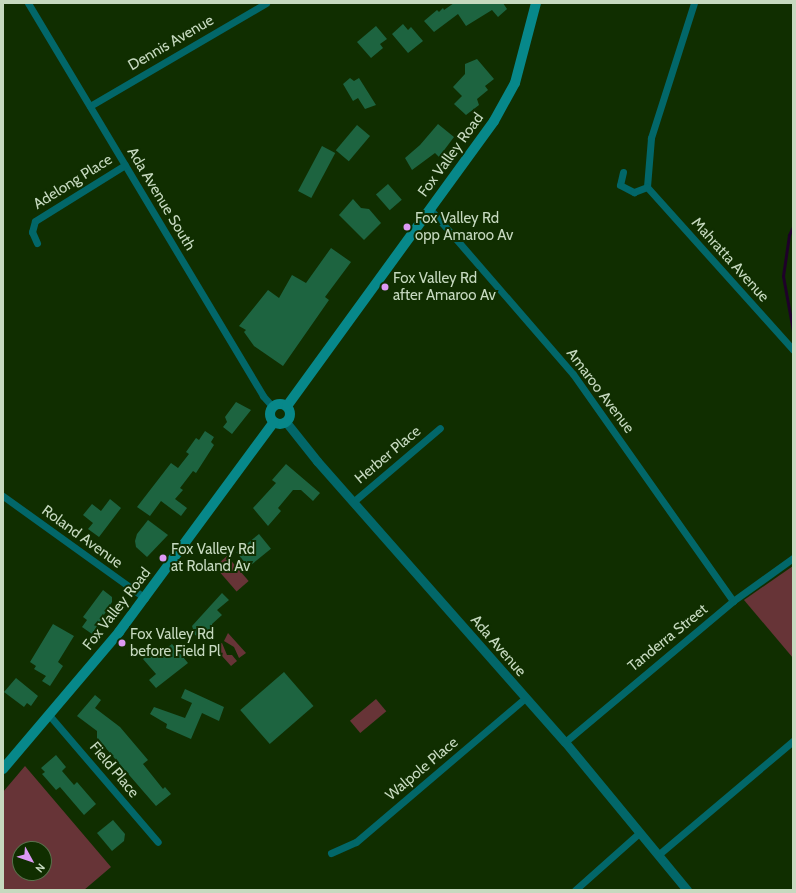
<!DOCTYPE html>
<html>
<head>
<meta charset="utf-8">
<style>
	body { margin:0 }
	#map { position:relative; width:796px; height:893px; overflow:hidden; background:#102e00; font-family:Cabin,sans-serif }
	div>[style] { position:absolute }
	.green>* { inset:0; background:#673437; transform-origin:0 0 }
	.stream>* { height:3px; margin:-1.5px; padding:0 1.5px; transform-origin:1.5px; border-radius:1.5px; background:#1e0029 }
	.building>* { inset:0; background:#1d6440; transform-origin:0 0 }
	.minor>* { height:7px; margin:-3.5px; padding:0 3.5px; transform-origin:3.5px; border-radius:3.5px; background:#026769 }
	.tertiary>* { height:9px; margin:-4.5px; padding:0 4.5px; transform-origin:4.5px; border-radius:4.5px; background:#026769 }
	.secondary>* { height:10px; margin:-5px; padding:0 5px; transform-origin:5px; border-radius:5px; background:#07888a }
	.secondary>.ring { margin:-5px; padding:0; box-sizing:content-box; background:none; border:10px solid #07888a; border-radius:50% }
	.dots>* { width:11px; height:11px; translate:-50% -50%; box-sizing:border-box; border:2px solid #102e00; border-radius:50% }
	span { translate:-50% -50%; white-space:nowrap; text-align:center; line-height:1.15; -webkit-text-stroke:4px #102e00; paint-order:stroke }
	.street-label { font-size:15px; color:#c6d9bf }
	.poi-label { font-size:15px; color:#c6d9bf }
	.left { translate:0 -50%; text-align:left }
	.frame { position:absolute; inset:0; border:4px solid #c6d9bf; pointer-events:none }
	.north { position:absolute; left:12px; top:841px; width:40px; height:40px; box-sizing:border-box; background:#102e00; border:1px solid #59724c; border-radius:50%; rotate:130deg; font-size:11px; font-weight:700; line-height:16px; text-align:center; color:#c6d9bf }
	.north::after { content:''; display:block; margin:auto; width:14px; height:18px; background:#dc99f4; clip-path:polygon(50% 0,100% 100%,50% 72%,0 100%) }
</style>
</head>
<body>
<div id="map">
	<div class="green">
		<i style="left:227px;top:556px;width:33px;height:16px;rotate:49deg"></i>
		<i style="clip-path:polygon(793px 566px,793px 658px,744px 600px)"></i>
		<i style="clip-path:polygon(228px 633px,246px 653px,239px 658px,234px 647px,224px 641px)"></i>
		<i style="clip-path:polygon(222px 643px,227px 655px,232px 655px,237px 661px,231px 666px,214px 647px,216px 644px)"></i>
		<i style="left:376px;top:699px;width:16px;height:34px;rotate:50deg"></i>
		<i style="clip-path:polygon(evenodd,25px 766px,111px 867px,84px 890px,3px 890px,3px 792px,25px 766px,20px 849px,44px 849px,44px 873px,20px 873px,20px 849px)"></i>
	</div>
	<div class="stream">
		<i style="left:793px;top:227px;width:9px;rotate:117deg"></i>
		<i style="left:789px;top:235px;width:41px;rotate:98.3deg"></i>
		<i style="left:783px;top:276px;width:56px;rotate:79.7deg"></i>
	</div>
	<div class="building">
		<i style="clip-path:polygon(454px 3px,503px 3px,507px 9px,498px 17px,492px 10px,466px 26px,458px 14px,434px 32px,424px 21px,437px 10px,439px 12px,443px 8px,444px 10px)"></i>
		<i style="clip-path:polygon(403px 24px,408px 30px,411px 27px,423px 41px,408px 53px,392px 34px)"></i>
		<i style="clip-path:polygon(376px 26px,387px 39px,380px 44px,383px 48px,371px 58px,357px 42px)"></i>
		<i style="clip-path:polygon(477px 59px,494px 79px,485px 86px,488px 90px,477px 99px,479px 105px,466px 115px,454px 104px,462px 96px,453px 87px,465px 74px,465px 64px)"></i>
		<i style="clip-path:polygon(350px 78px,354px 81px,359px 78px,376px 105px,365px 109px,358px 98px,353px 101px,343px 84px)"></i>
		<i style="clip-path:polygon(438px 124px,454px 137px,439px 157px,435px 153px,412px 170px,405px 158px,420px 145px)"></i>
		<i style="left:357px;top:125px;width:17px;height:33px;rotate:40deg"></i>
		<i style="left:322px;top:146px;width:15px;height:51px;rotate:28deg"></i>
		<i style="left:388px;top:184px;width:21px;height:16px;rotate:49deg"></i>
		<i style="clip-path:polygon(353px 199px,361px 208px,369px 209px,381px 223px,364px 240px,339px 215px)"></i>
		<i style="clip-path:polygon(331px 248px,351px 262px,325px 297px,329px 300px,283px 366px,254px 346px,244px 332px,246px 330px,239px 326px,268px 290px,279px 298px,292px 275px,306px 283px)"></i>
		<i style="clip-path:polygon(236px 402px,251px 410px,232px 434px,223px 427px,227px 422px,225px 417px)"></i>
		<i style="clip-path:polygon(205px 431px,214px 437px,211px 442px,214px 445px,196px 473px,193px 471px,180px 488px,183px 490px,175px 499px,187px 508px,181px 516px,161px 501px,150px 516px,137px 507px,171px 463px,178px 468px,189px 454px,186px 452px,196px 438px,199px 440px)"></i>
		<i style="clip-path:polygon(286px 464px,320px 493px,313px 501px,301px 490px,293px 490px,278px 508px,281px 511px,268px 526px,253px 508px,276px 483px,272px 480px)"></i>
		<i style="clip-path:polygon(110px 499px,121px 508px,99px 537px,88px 529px,93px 523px,83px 515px,92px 504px,101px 511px)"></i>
		<i style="clip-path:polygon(148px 520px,168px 535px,147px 557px,136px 547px,135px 541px,137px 534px)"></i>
		<i style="left:259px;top:534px;width:19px;height:29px;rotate:51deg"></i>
		<i style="clip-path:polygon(103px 590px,112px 597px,112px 602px,92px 634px,82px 627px,87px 620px,83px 617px)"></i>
		<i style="clip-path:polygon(222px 593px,229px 600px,217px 610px,222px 615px,212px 624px,212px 630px,206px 631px,200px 637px,195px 635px,192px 626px)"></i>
		<i style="clip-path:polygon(53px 624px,74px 636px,58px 662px,63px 666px,50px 686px,42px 681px,46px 676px,34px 669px,36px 666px,30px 662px)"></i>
		<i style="clip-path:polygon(172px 644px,188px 663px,156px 688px,149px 680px,156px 674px,143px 659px,155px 649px,159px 654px)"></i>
		<i style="left:284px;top:672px;width:45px;height:58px;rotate:49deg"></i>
		<i style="clip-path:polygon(16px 678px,38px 696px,31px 706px,27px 703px,24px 707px,4px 692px)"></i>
		<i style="clip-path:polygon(185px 689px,224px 707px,219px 721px,202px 713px,191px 739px,166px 728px,167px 724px,150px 714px,154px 707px,185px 718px,192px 703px,181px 698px)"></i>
		<i style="clip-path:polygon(95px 695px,101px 700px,95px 708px,120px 727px,148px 760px,143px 764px,163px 789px,165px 787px,171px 794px,156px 806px,97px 738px,97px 731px,77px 716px)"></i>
		<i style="clip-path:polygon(56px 755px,66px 767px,62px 771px,74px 785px,77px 782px,96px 804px,84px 815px,60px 787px,56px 790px,42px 774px,45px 772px,41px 768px)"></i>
		<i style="clip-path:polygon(113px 820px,125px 834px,124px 841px,112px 851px,97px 833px)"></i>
	</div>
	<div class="minor">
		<i style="left:28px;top:3px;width:458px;rotate:59.1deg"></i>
		<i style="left:263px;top:396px;width:15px;rotate:48deg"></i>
		<i style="left:694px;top:3px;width:142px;rotate:107.7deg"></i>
		<i style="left:651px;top:138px;width:49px;rotate:94.7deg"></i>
		<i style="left:647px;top:187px;width:219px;rotate:48.1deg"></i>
		<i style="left:90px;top:106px;width:204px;rotate:-30.3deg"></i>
		<i style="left:623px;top:172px;width:13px;rotate:103deg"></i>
		<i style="left:620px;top:185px;width:16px;rotate:27deg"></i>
		<i style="left:634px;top:192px;width:14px;rotate:-21deg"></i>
		<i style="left:430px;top:209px;width:218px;rotate:49.1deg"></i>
		<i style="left:573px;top:374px;width:278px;rotate:54.8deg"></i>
		<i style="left:37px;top:243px;width:12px;rotate:-114deg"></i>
		<i style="left:32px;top:232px;width:11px;rotate:-75deg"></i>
		<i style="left:35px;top:221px;width:106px;rotate:-31.9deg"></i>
		<i style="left:3px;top:496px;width:175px;rotate:35.7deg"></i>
		<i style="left:353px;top:502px;width:114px;rotate:-40.4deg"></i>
		<i style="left:49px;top:715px;width:167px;rotate:49.4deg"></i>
		<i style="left:565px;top:742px;width:219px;rotate:-40deg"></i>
		<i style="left:733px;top:601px;width:74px;rotate:-35.6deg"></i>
		<i style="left:331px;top:853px;width:27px;rotate:-24deg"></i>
		<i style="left:356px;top:842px;width:222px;rotate:-40.4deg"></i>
		<i style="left:658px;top:855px;width:177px;rotate:-40.2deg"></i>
		<i style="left:575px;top:890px;width:86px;rotate:-41.7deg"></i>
	</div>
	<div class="tertiary">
		<i style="left:286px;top:422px;width:50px;rotate:51.5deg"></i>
		<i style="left:317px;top:461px;width:375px;rotate:48.6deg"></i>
		<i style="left:565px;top:742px;width:192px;rotate:50.5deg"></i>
	</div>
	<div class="secondary">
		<i class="ring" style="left:270px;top:404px;width:10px;height:10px"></i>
		<i style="left:287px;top:406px;width:352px;rotate:-54deg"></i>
		<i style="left:494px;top:121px;width:43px;rotate:-61.1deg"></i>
		<i style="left:515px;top:83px;width:83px;rotate:-75.3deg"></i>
		<i style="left:3px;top:769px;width:180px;rotate:-49.7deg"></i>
		<i style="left:119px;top:632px;width:261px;rotate:-53.6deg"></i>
	</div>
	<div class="dots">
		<i style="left:407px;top:227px;background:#dc99f4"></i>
		<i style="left:385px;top:287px;background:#dc99f4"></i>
		<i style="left:163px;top:558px;background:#dc99f4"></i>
		<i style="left:122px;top:643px;background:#dc99f4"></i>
	</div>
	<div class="street-label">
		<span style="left:171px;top:43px;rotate:-30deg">Dennis Avenue</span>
		<span style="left:451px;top:155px;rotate:-54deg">Fox Valley Road</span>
		<span style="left:73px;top:182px;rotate:-32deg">Adelong Place</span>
		<span style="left:161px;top:199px;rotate:59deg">Ada Avenue South</span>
		<span style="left:730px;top:260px;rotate:48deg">Mahratta Avenue</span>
		<span style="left:600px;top:391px;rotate:53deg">Amaroo Avenue</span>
		<span style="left:388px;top:455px;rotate:-40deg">Herber Place</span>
		<span style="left:82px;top:537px;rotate:36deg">Roland Avenue</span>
		<span style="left:117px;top:609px;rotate:-52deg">Fox Valley Road</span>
		<span style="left:668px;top:638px;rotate:-39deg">Tanderra Street</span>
		<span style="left:498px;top:646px;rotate:49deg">Ada Avenue</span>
		<span style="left:422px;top:769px;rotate:-40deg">Walpole Place</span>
		<span style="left:114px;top:770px;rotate:50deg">Field Place</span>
	</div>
	<div class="poi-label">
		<span class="left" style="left:415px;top:227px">Fox Valley Rd<br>opp Amaroo Av</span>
		<span class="left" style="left:393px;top:287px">Fox Valley Rd<br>after Amaroo Av</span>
		<span class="left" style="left:171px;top:558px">Fox Valley Rd<br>at Roland Av</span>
		<span class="left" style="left:130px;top:643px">Fox Valley Rd<br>before Field Pl</span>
	</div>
	<div class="frame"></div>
	<div class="north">N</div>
</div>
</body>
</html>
